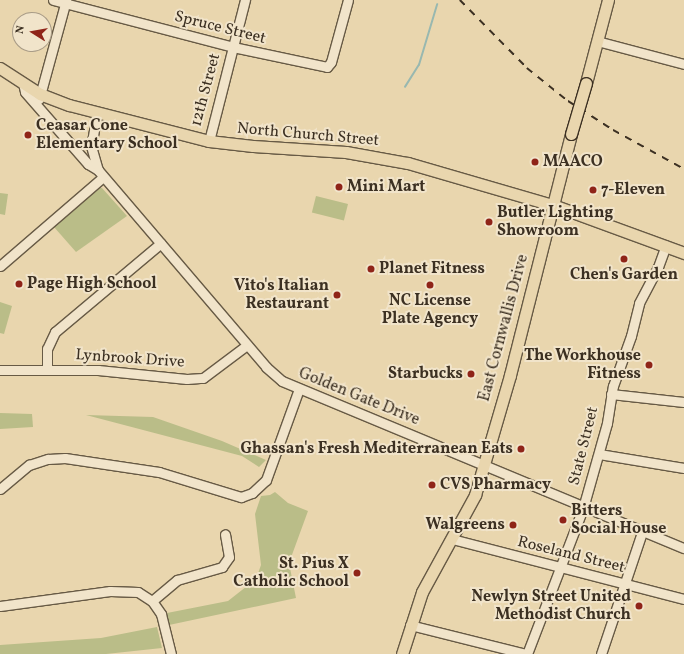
<!DOCTYPE html>
<html>
<head>
<meta charset="utf-8">
<style>
	body { margin:0 }
	#map { position:relative; width:684px; height:654px; overflow:hidden; background:#e9d6ae; font-family:Vollkorn,serif }
	div>[style] { position:absolute }
	.green>* { inset:0; background:#babd88; transform-origin:0 0 }
	.stream>* { height:1.5px; margin:-0.75px; padding:0 0.75px; transform-origin:0.75px; border-radius:0.75px; background:#98b8b0 }
	.roads { filter:drop-shadow(1px 0 #675a45) drop-shadow(-1px 0 #675a45) drop-shadow(0 1px #675a45) drop-shadow(0 -1px #675a45) }
	.minor>* { height:9px; margin:-4.5px; padding:0 4.5px; transform-origin:4.5px; border-radius:4.5px; background:#f1e4ca }
	.major>* { height:11px; margin:-5.5px; padding:0 5.5px; transform-origin:5.5px; border-radius:5.5px; background:#e9d6ae }
	.rail>* { height:1.5px; margin-top:-0.75px; transform-origin:0; background:repeating-linear-gradient(90deg,#3c3022 0 7px,transparent 0 14px) }
	.bridges { filter:drop-shadow(1px 0 #3c3022) drop-shadow(-1px 0 #3c3022) drop-shadow(0 1px #3c3022) drop-shadow(0 -1px #3c3022) }
	.major-bridge>* { height:11px; margin:-5.5px; padding:0 5.5px; transform-origin:5.5px; border-radius:5.5px; background:#e9d6ae }
	.dots>* { width:11px; height:11px; translate:-50% -50%; box-sizing:border-box; border:2px solid #f1e4ca; border-radius:50% }
	span { translate:-50% -50%; white-space:nowrap; text-align:center; line-height:1.15; -webkit-text-stroke:4px #f1e4ca; paint-order:stroke }
	.street-label { font-size:16px; color:#3c3022 }
	.poi-label { font-size:16px; color:#3c3022; font-weight:700 }
	.left { translate:0 -50%; text-align:left }
	.right { translate:-100% -50%; text-align:right }
	.north { position:absolute; left:12px; top:12px; width:40px; height:40px; box-sizing:border-box; background:#f1e4ca; border:1px solid #a99c87; border-radius:50%; rotate:281deg; font-size:11px; font-weight:700; line-height:16px; text-align:center; color:#3c3022 }
	.north::after { content:''; display:block; margin:auto; width:14px; height:18px; background:#8f2418; clip-path:polygon(50% 0,100% 100%,50% 72%,0 100%) }
</style>
</head>
<body>
<div id="map">
	<div class="green">
		<i style="clip-path:polygon(100px 188px,102px 188px,127px 216px,76px 252px,54px 227px)"></i>
		<i style="clip-path:polygon(0 193px,8px 194px,5px 215px,0 214px)"></i>
		<i style="left:316px;top:196px;width:33px;height:17px;rotate:14deg"></i>
		<i style="clip-path:polygon(0 302px,12px 306px,4px 334px,0 333px)"></i>
		<i style="clip-path:polygon(0 413px,32px 414px,33px 427px,0 429px)"></i>
		<i style="clip-path:polygon(86px 415px,153px 417px,222px 441px,266px 460px,259px 467px,242px 456px)"></i>
		<i style="clip-path:polygon(275px 492px,288px 503px,308px 511px,289px 563px,296px 598px,169px 625px,167px 613px,228px 601px,256px 579px,261px 565px,255px 514px,261px 496px,270px 495px)"></i>
		<i style="clip-path:polygon(157px 627px,162px 648px,106px 654px,0 654px,0 645px,101px 638px)"></i>
	</div>
	<div class="stream">
		<i style="left:405px;top:87px;width:26px;rotate:-58deg"></i>
		<i style="left:419px;top:65px;width:63px;rotate:-73.3deg"></i>
	</div>
	<div class="roads">
		<div class="minor">
			<i style="left:53px;top:0;width:186px;rotate:14.6deg"></i>
			<i style="left:233px;top:47px;width:96px;rotate:12deg"></i>
			<i style="left:327px;top:67px;width:6px;rotate:-51deg"></i>
			<i style="left:331px;top:62px;width:64px;rotate:-74.7deg"></i>
			<i style="left:597px;top:41px;width:90px;rotate:14.8deg"></i>
			<i style="left:23px;top:83px;width:9px;rotate:77deg"></i>
			<i style="left:25px;top:92px;width:96px;rotate:48.8deg"></i>
			<i style="left:88px;top:164px;width:12px;rotate:31deg"></i>
			<i style="left:39px;top:99px;width:103px;rotate:-74.7deg"></i>
			<i style="left:97px;top:113px;width:34px;rotate:100deg"></i>
			<i style="left:91px;top:146px;width:25px;rotate:74deg"></i>
			<i style="left:98px;top:170px;width:259px;rotate:49.5deg"></i>
			<i style="left:266px;top:367px;width:21px;rotate:41deg"></i>
			<i style="left:282px;top:381px;width:435px;rotate:22.6deg"></i>
			<i style="left:209px;top:141px;width:146px;rotate:-75.7deg"></i>
			<i style="left:0;top:266px;width:136px;rotate:-40.8deg"></i>
			<i style="left:47px;top:369px;width:20px;rotate:-90deg"></i>
			<i style="left:47px;top:349px;width:19px;rotate:-65deg"></i>
			<i style="left:55px;top:332px;width:138px;rotate:-40deg"></i>
			<i style="left:0;top:370px;width:98px"></i>
			<i style="left:98px;top:370px;width:89px;rotate:5.8deg"></i>
			<i style="left:187px;top:379px;width:16px;rotate:-4deg"></i>
			<i style="left:203px;top:378px;width:55px;rotate:-36.9deg"></i>
			<i style="left:611px;top:394px;width:73px;rotate:6.3deg"></i>
			<i style="left:599px;top:454px;width:86px;rotate:9.4deg"></i>
			<i style="left:0;top:489px;width:38px;rotate:-40deg"></i>
			<i style="left:29px;top:465px;width:20px;rotate:-18deg"></i>
			<i style="left:48px;top:459px;width:17px;rotate:-3deg"></i>
			<i style="left:65px;top:458px;width:95px;rotate:8.5deg"></i>
			<i style="left:159px;top:472px;width:86px;rotate:17deg"></i>
			<i style="left:241px;top:497px;width:12px;rotate:-20deg"></i>
			<i style="left:252px;top:493px;width:19px;rotate:-43deg"></i>
			<i style="left:266px;top:480px;width:97px;rotate:-70.1deg"></i>
			<i style="left:452px;top:539px;width:240px;rotate:14.5deg"></i>
			<i style="left:152px;top:601px;width:33px;rotate:-40deg"></i>
			<i style="left:177px;top:580px;width:47px;rotate:-16.1deg"></i>
			<i style="left:222px;top:567px;width:12px;rotate:-55deg"></i>
			<i style="left:229px;top:557px;width:23px;rotate:-100deg"></i>
			<i style="left:0;top:606px;width:111px;rotate:-7.8deg"></i>
			<i style="left:110px;top:591px;width:28px;rotate:2deg"></i>
			<i style="left:138px;top:592px;width:17px;rotate:33deg"></i>
			<i style="left:152px;top:601px;width:16px;rotate:55deg"></i>
			<i style="left:161px;top:614px;width:41px;rotate:76deg"></i>
			<i style="left:410px;top:625px;width:120px;rotate:14deg"></i>
			<i style="left:527px;top:654px;width:156px;rotate:-69deg"></i>
			<i style="left:583px;top:508px;width:88px;rotate:-74.2deg"></i>
			<i style="left:607px;top:423px;width:37px;rotate:-81deg"></i>
			<i style="left:613px;top:386px;width:53px;rotate:-70.2deg"></i>
			<i style="left:631px;top:336px;width:34px;rotate:-76deg"></i>
			<i style="left:639px;top:303px;width:41px;rotate:-62.2deg"></i>
			<i style="left:658px;top:267px;width:23px;rotate:-70deg"></i>
			<i style="left:601px;top:654px;width:129px;rotate:-71.4deg"></i>
		</div>
		<div class="major">
			<i style="left:0;top:68px;width:48px;rotate:33deg"></i>
			<i style="left:40px;top:94px;width:31px;rotate:21deg"></i>
			<i style="left:69px;top:105px;width:145px;rotate:14.4deg"></i>
			<i style="left:209px;top:141px;width:44px;rotate:6.5deg"></i>
			<i style="left:253px;top:146px;width:93px;rotate:3.7deg"></i>
			<i style="left:346px;top:152px;width:63px;rotate:10.1deg"></i>
			<i style="left:408px;top:163px;width:151px;rotate:16.2deg"></i>
			<i style="left:553px;top:205px;width:140px;rotate:20.1deg"></i>
			<i style="left:586px;top:83px;width:86px;rotate:-75.2deg"></i>
			<i style="left:402px;top:654px;width:65px;rotate:-72.1deg"></i>
			<i style="left:422px;top:592px;width:111px;rotate:-61.3deg"></i>
			<i style="left:475px;top:495px;width:125px;rotate:-73.7deg"></i>
			<i style="left:510px;top:375px;width:249px;rotate:-75.8deg"></i>
		</div>
	</div>
	<div class="rail">
		<i style="left:460px;top:0;width:95px;rotate:45.4deg"></i>
		<i style="left:527px;top:68px;width:53px;rotate:38.8deg"></i>
		<i style="left:568px;top:101px;width:54px;rotate:32.8deg"></i>
		<i style="left:613px;top:130px;width:81px;rotate:28.8deg"></i>
	</div>
	<div class="bridges">
		<div class="major-bridge">
			<i style="left:571px;top:134px;width:53px;rotate:-73.6deg"></i>
		</div>
	</div>
	<div class="dots">
		<i style="left:28px;top:135px;background:#8f2418"></i>
		<i style="left:535px;top:162px;background:#8f2418"></i>
		<i style="left:339px;top:187px;background:#8f2418"></i>
		<i style="left:593px;top:190px;background:#8f2418"></i>
		<i style="left:489px;top:222px;background:#8f2418"></i>
		<i style="left:624px;top:259px;background:#8f2418"></i>
		<i style="left:371px;top:269px;background:#8f2418"></i>
		<i style="left:19px;top:284px;background:#8f2418"></i>
		<i style="left:430px;top:285px;background:#8f2418"></i>
		<i style="left:337px;top:295px;background:#8f2418"></i>
		<i style="left:649px;top:365px;background:#8f2418"></i>
		<i style="left:471px;top:374px;background:#8f2418"></i>
		<i style="left:521px;top:449px;background:#8f2418"></i>
		<i style="left:432px;top:485px;background:#8f2418"></i>
		<i style="left:563px;top:520px;background:#8f2418"></i>
		<i style="left:513px;top:525px;background:#8f2418"></i>
		<i style="left:357px;top:573px;background:#8f2418"></i>
		<i style="left:639px;top:606px;background:#8f2418"></i>
	</div>
	<div class="street-label">
		<span style="left:220px;top:28px;rotate:14deg">Spruce Street</span>
		<span style="left:206px;top:90px;rotate:-75deg">12th Street</span>
		<span style="left:308px;top:135px;rotate:5deg">North Church Street</span>
		<span style="left:504px;top:328px;rotate:-75deg">East Cornwallis Drive</span>
		<span style="left:130px;top:359px;rotate:4deg">Lynbrook Drive</span>
		<span style="left:359px;top:397px;rotate:22deg">Golden Gate Drive</span>
		<span style="left:584px;top:446px;rotate:-76deg">State Street</span>
		<span style="left:571px;top:555px;rotate:14deg">Roseland Street</span>
	</div>
	<div class="poi-label">
		<span class="left" style="left:36px;top:135px">Ceasar Cone<br>Elementary School</span>
		<span class="left" style="left:543px;top:162px">MAACO</span>
		<span class="left" style="left:347px;top:187px">Mini Mart</span>
		<span class="left" style="left:601px;top:190px">7-Eleven</span>
		<span class="left" style="left:497px;top:222px">Butler Lighting<br>Showroom</span>
		<span class="left" style="left:379px;top:269px">Planet Fitness</span>
		<span style="left:624px;top:275px">Chen's Garden</span>
		<span class="left" style="left:27px;top:284px">Page High School</span>
		<span class="right" style="left:329px;top:295px">Vito's Italian<br>Restaurant</span>
		<span style="left:430px;top:310px">NC License<br>Plate Agency</span>
		<span class="right" style="left:641px;top:365px">The Workhouse<br>Fitness</span>
		<span class="right" style="left:463px;top:374px">Starbucks</span>
		<span class="right" style="left:513px;top:449px">Ghassan's Fresh Mediterranean Eats</span>
		<span class="left" style="left:440px;top:485px">CVS Pharmacy</span>
		<span class="left" style="left:571px;top:520px">Bitters<br>Social House</span>
		<span class="right" style="left:505px;top:525px">Walgreens</span>
		<span class="right" style="left:349px;top:573px">St. Pius X<br>Catholic School</span>
		<span class="right" style="left:631px;top:606px">Newlyn Street United<br>Methodist Church</span>
	</div>
	<div class="north">N</div>
</div>
</body>
</html>
